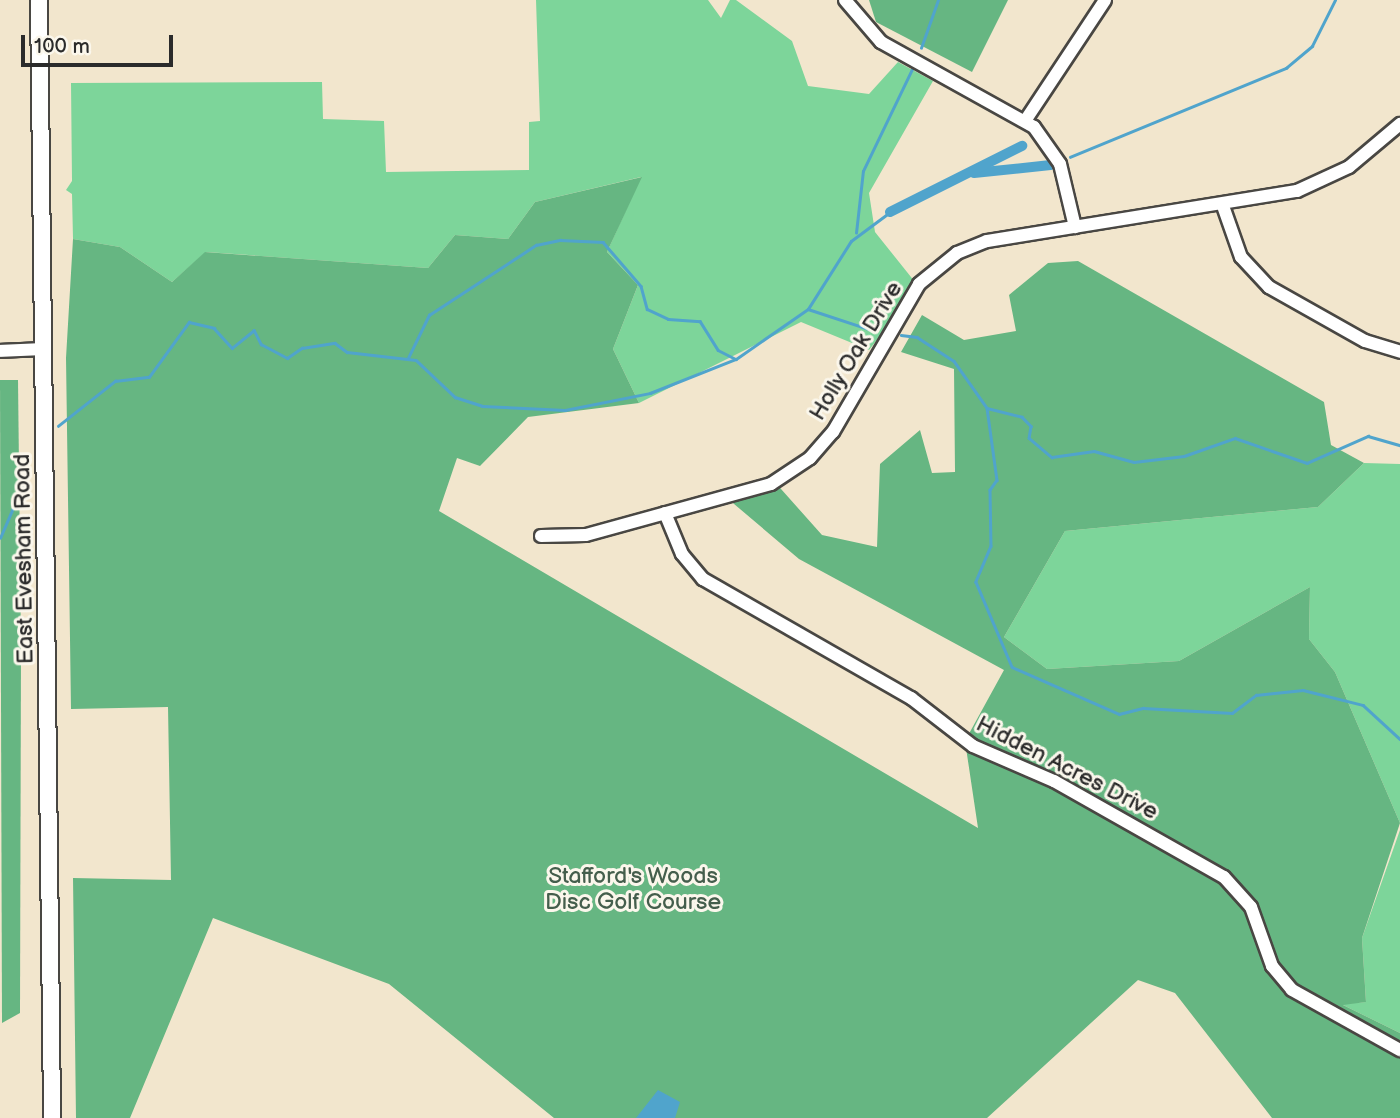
<!DOCTYPE html>
<html>
<head>
<meta charset="utf-8">
<style>
	body { margin:0 }
	#map { position:relative; width:1400px; height:1118px; overflow:hidden; background:#f2e6cd; font-family:"Balsamiq Sans",sans-serif }
	div>[style] { position:absolute }
	.green>* { inset:0; background:#7dd59a }
	.forest>* { inset:0; background:#66b682 }
	.water>* { inset:0; background:#50a4cc }
	.stream>* { height:2.5px; margin:-1.25px; padding:0 1.25px; transform-origin:1.25px; border-radius:1.25px; background:#50a4cc }
	.canal>* { height:10px; margin:-5px; padding:0 5px; transform-origin:5px; border-radius:5px; background:#50a4cc }
	.roads { filter:drop-shadow(2px 0 #494743) drop-shadow(-2px 0 #494743) drop-shadow(0 2px #494743) drop-shadow(0 -2px #494743) }
	.minor>* { height:12px; margin:-6px; padding:0 6px; transform-origin:6px; border-radius:6px; background:#fff }
	.major>* { height:16px; margin:-8px; padding:0 8px; transform-origin:8px; border-radius:8px; background:#fff }
	span { translate:-50% -50%; white-space:nowrap; text-align:center; line-height:1.15; -webkit-text-stroke:6px #fbf7ec; paint-order:stroke }
	.street-label { font-size:23px; color:#2b2b2b }
	.park-label { font-size:23px; color:#445e4c }
	.scale { position:absolute; left:21px; top:35px; width:152px; height:32px; box-sizing:border-box; border:4px solid #2b2b2b; border-top:0; padding-left:9px; font-size:21px; line-height:24px; white-space:nowrap; color:#2b2b2b; -webkit-text-stroke:5px #fbf7ec; paint-order:stroke }
</style>
</head>
<body>
<div id="map">
	<div class="green">
		<i style="clip-path:polygon(536px 0,708px 0,721px 18px,730px 0,736px 0,792px 41px,808px 86px,869px 94px,898px 62px,933px 81px,869px 193px,875px 232px,919px 287px,869px 350px,801px 322px,639px 403px,613px 349px,638px 285px,607px 252px,641px 177px,535px 202px,508px 239px,455px 235px,428px 268px,206px 252px,172px 282px,120px 247px,73px 239px,72px 194px,66px 190px,72px 181px,71px 83px,322px 82px,323px 119px,384px 121px,386px 172px,529px 170px,529px 122px,540px 121px)"></i>
		<i style="clip-path:polygon(1364px 463px,1400px 464px,1400px 823px,1335px 672px,1309px 639px,1310px 587px,1179px 661px,1047px 669px,1004px 637px,1065px 531px,1318px 507px)"></i>
		<i style="clip-path:polygon(1400px 830px,1400px 1033px,1341px 1004px,1366px 1002px,1362px 938px)"></i>
	</div>
	<div class="forest">
		<i style="clip-path:polygon(869px 0,1008px 0,972px 72px,876px 22px)"></i>
		<i style="clip-path:polygon(642px 177px,607px 252px,638px 285px,613px 349px,639px 403px,528px 417px,480px 466px,457px 458px,439px 511px,978px 828px,965px 741px,1004px 670px,799px 559px,727px 498px,773px 480px,822px 535px,877px 547px,880px 464px,920px 430px,932px 473px,955px 472px,954px 369px,901px 352px,922px 315px,964px 340px,1016px 331px,1009px 295px,1048px 263px,1078px 261px,1324px 402px,1331px 445px,1364px 463px,1318px 507px,1065px 531px,1004px 637px,1047px 669px,1179px 661px,1310px 587px,1309px 639px,1335px 672px,1400px 823px,1362px 938px,1366px 1002px,1343px 1005px,1400px 1033px,1400px 1118px,1272px 1118px,1175px 993px,1138px 980px,987px 1118px,554px 1118px,389px 984px,213px 918px,130px 1118px,76px 1118px,73px 878px,171px 880px,168px 707px,71px 709px,66px 358px,73px 239px,120px 247px,172px 282px,205px 252px,428px 268px,455px 235px,508px 239px,535px 202px)"></i>
		<i style="clip-path:polygon(0 380px,18px 380px,21px 645px,20px 1013px,2px 1023px)"></i>
	</div>
	<div class="water">
		<i style="clip-path:polygon(658px 1090px,680px 1102px,675px 1118px,636px 1118px)"></i>
	</div>
	<div class="stream">
		<i style="left:921px;top:48px;width:51px;rotate:-70.5deg"></i>
		<i style="left:1070px;top:157px;width:234px;rotate:-22.4deg"></i>
		<i style="left:1286px;top:68px;width:34px;rotate:-40deg"></i>
		<i style="left:1312px;top:46px;width:51px;rotate:-63.4deg"></i>
		<i style="left:856px;top:233px;width:62px;rotate:-83.6deg"></i>
		<i style="left:863px;top:171px;width:113px;rotate:-64.3deg"></i>
		<i style="left:808px;top:309px;width:71px;rotate:18.2deg"></i>
		<i style="left:901px;top:335px;width:16px;rotate:7deg"></i>
		<i style="left:917px;top:337px;width:44px;rotate:33deg"></i>
		<i style="left:954px;top:361px;width:57px;rotate:54.9deg"></i>
		<i style="left:987px;top:408px;width:73px;rotate:82.1deg"></i>
		<i style="left:997px;top:480px;width:12px;rotate:125deg"></i>
		<i style="left:990px;top:490px;width:56px;rotate:89deg"></i>
		<i style="left:991px;top:546px;width:39px;rotate:113deg"></i>
		<i style="left:976px;top:582px;width:92px;rotate:67deg"></i>
		<i style="left:1012px;top:667px;width:117px;rotate:23.7deg"></i>
		<i style="left:1119px;top:714px;width:25px;rotate:-14deg"></i>
		<i style="left:1143px;top:708px;width:89px;rotate:3.2deg"></i>
		<i style="left:1232px;top:713px;width:30px;rotate:-37deg"></i>
		<i style="left:1256px;top:695px;width:47px;rotate:-6.1deg"></i>
		<i style="left:1303px;top:690px;width:62px;rotate:14deg"></i>
		<i style="left:1363px;top:705px;width:50px;rotate:42.6deg"></i>
		<i style="left:408px;top:358px;width:48px;rotate:-64deg"></i>
		<i style="left:429px;top:315px;width:128px;rotate:-33.2deg"></i>
		<i style="left:536px;top:245px;width:25px;rotate:-12deg"></i>
		<i style="left:560px;top:240px;width:43px;rotate:2.7deg"></i>
		<i style="left:603px;top:242px;width:58px;rotate:49.2deg"></i>
		<i style="left:641px;top:286px;width:24px;rotate:75deg"></i>
		<i style="left:647px;top:309px;width:23px;rotate:25deg"></i>
		<i style="left:668px;top:319px;width:32px;rotate:4deg"></i>
		<i style="left:700px;top:321px;width:34px;rotate:58deg"></i>
		<i style="left:718px;top:350px;width:20px;rotate:27deg"></i>
		<i style="left:987px;top:408px;width:36px;rotate:14deg"></i>
		<i style="left:1022px;top:417px;width:13px;rotate:45deg"></i>
		<i style="left:1031px;top:426px;width:12px;rotate:99deg"></i>
		<i style="left:1029px;top:438px;width:30px;rotate:40deg"></i>
		<i style="left:1052px;top:457px;width:42px;rotate:-8.1deg"></i>
		<i style="left:1094px;top:451px;width:41px;rotate:15.4deg"></i>
		<i style="left:1134px;top:462px;width:50px;rotate:-6.8deg"></i>
		<i style="left:1184px;top:456px;width:54px;rotate:-19.4deg"></i>
		<i style="left:1235px;top:438px;width:76px;rotate:19.1deg"></i>
		<i style="left:1307px;top:463px;width:67px;rotate:-23.9deg"></i>
		<i style="left:1368px;top:436px;width:33px;rotate:16deg"></i>
		<i style="left:58px;top:426px;width:73px;rotate:-38.3deg"></i>
		<i style="left:115px;top:381px;width:34px;rotate:-7deg"></i>
		<i style="left:149px;top:377px;width:68px;rotate:-54deg"></i>
		<i style="left:189px;top:322px;width:26px;rotate:13deg"></i>
		<i style="left:214px;top:328px;width:27px;rotate:48deg"></i>
		<i style="left:232px;top:348px;width:28px;rotate:-39deg"></i>
		<i style="left:254px;top:330px;width:16px;rotate:63deg"></i>
		<i style="left:261px;top:344px;width:30px;rotate:28deg"></i>
		<i style="left:287px;top:358px;width:18px;rotate:-34deg"></i>
		<i style="left:302px;top:348px;width:33px;rotate:-9deg"></i>
		<i style="left:335px;top:343px;width:15px;rotate:37deg"></i>
		<i style="left:347px;top:352px;width:69px;rotate:6.6deg"></i>
		<i style="left:416px;top:360px;width:54px;rotate:43.5deg"></i>
		<i style="left:455px;top:397px;width:28px;rotate:18deg"></i>
		<i style="left:482px;top:406px;width:83px;rotate:2.8deg"></i>
		<i style="left:565px;top:410px;width:87px;rotate:-11.3deg"></i>
		<i style="left:650px;top:393px;width:92px;rotate:-21.6deg"></i>
		<i style="left:736px;top:359px;width:88px;rotate:-34.8deg"></i>
		<i style="left:808px;top:309px;width:80px;rotate:-57.7deg"></i>
		<i style="left:851px;top:241px;width:49px;rotate:-36.6deg"></i>
		<i style="left:0;top:538px;width:73px;rotate:-66.6deg"></i>
	</div>
	<div class="canal">
		<i style="left:974px;top:173px;width:77px;rotate:-5.9deg"></i>
		<i style="left:890px;top:212px;width:148px;rotate:-26.6deg"></i>
	</div>
	<div class="roads">
		<div class="minor">
			<i style="left:845px;top:0;width:55px;rotate:49.4deg"></i>
			<i style="left:881px;top:42px;width:175px;rotate:29.1deg"></i>
			<i style="left:1034px;top:127px;width:45px;rotate:54.9deg"></i>
			<i style="left:1060px;top:164px;width:65px;rotate:76.6deg"></i>
			<i style="left:1025px;top:121px;width:145px;rotate:-56.5deg"></i>
			<i style="left:1223px;top:206px;width:54px;rotate:70.6deg"></i>
			<i style="left:1241px;top:257px;width:41px;rotate:47deg"></i>
			<i style="left:1269px;top:287px;width:110px;rotate:29.4deg"></i>
			<i style="left:1365px;top:341px;width:37px;rotate:17deg"></i>
			<i style="left:0;top:351px;width:43px;rotate:-2.7deg"></i>
			<i style="left:665px;top:513px;width:44px;rotate:67.5deg"></i>
			<i style="left:682px;top:554px;width:33px;rotate:50deg"></i>
			<i style="left:703px;top:579px;width:240px;rotate:29.8deg"></i>
			<i style="left:911px;top:698px;width:78px;rotate:37.7deg"></i>
			<i style="left:973px;top:746px;width:88px;rotate:23.4deg"></i>
			<i style="left:1054px;top:781px;width:195px;rotate:29.5deg"></i>
			<i style="left:1224px;top:877px;width:40px;rotate:48deg"></i>
			<i style="left:1251px;top:907px;width:63px;rotate:70.4deg"></i>
			<i style="left:1272px;top:966px;width:31px;rotate:50deg"></i>
			<i style="left:1292px;top:990px;width:124px;rotate:29.1deg"></i>
			<i style="left:541px;top:536px;width:45px;rotate:-1.3deg"></i>
			<i style="left:586px;top:535px;width:192px;rotate:-15.4deg"></i>
			<i style="left:771px;top:484px;width:47px;rotate:-33.7deg"></i>
			<i style="left:810px;top:458px;width:35px;rotate:-49deg"></i>
			<i style="left:833px;top:432px;width:171px;rotate:-59.8deg"></i>
			<i style="left:919px;top:284px;width:49px;rotate:-39.2deg"></i>
			<i style="left:957px;top:253px;width:32px;rotate:-22deg"></i>
			<i style="left:987px;top:241px;width:314px;rotate:-9.2deg"></i>
			<i style="left:1297px;top:191px;width:57px;rotate:-24.8deg"></i>
			<i style="left:1349px;top:167px;width:67px;rotate:-40.1deg"></i>
		</div>
		<div class="major">
			<i style="left:39px;top:0;width:1118px;rotate:89.33deg"></i>
		</div>
	</div>
	<div class="street-label">
		<span style="left:856px;top:351px;rotate:-59deg">Holly Oak Drive</span>
		<span style="left:24px;top:559px;rotate:-91deg">East Evesham Road</span>
		<span style="left:1067px;top:768px;rotate:27deg">Hidden Acres Drive</span>
	</div>
	<div class="park-label">
		<span style="left:633px;top:889px">Stafford's Woods<br>Disc Golf Course</span>
	</div>
	<div class="scale">100 m</div>
</div>
</body>
</html>
